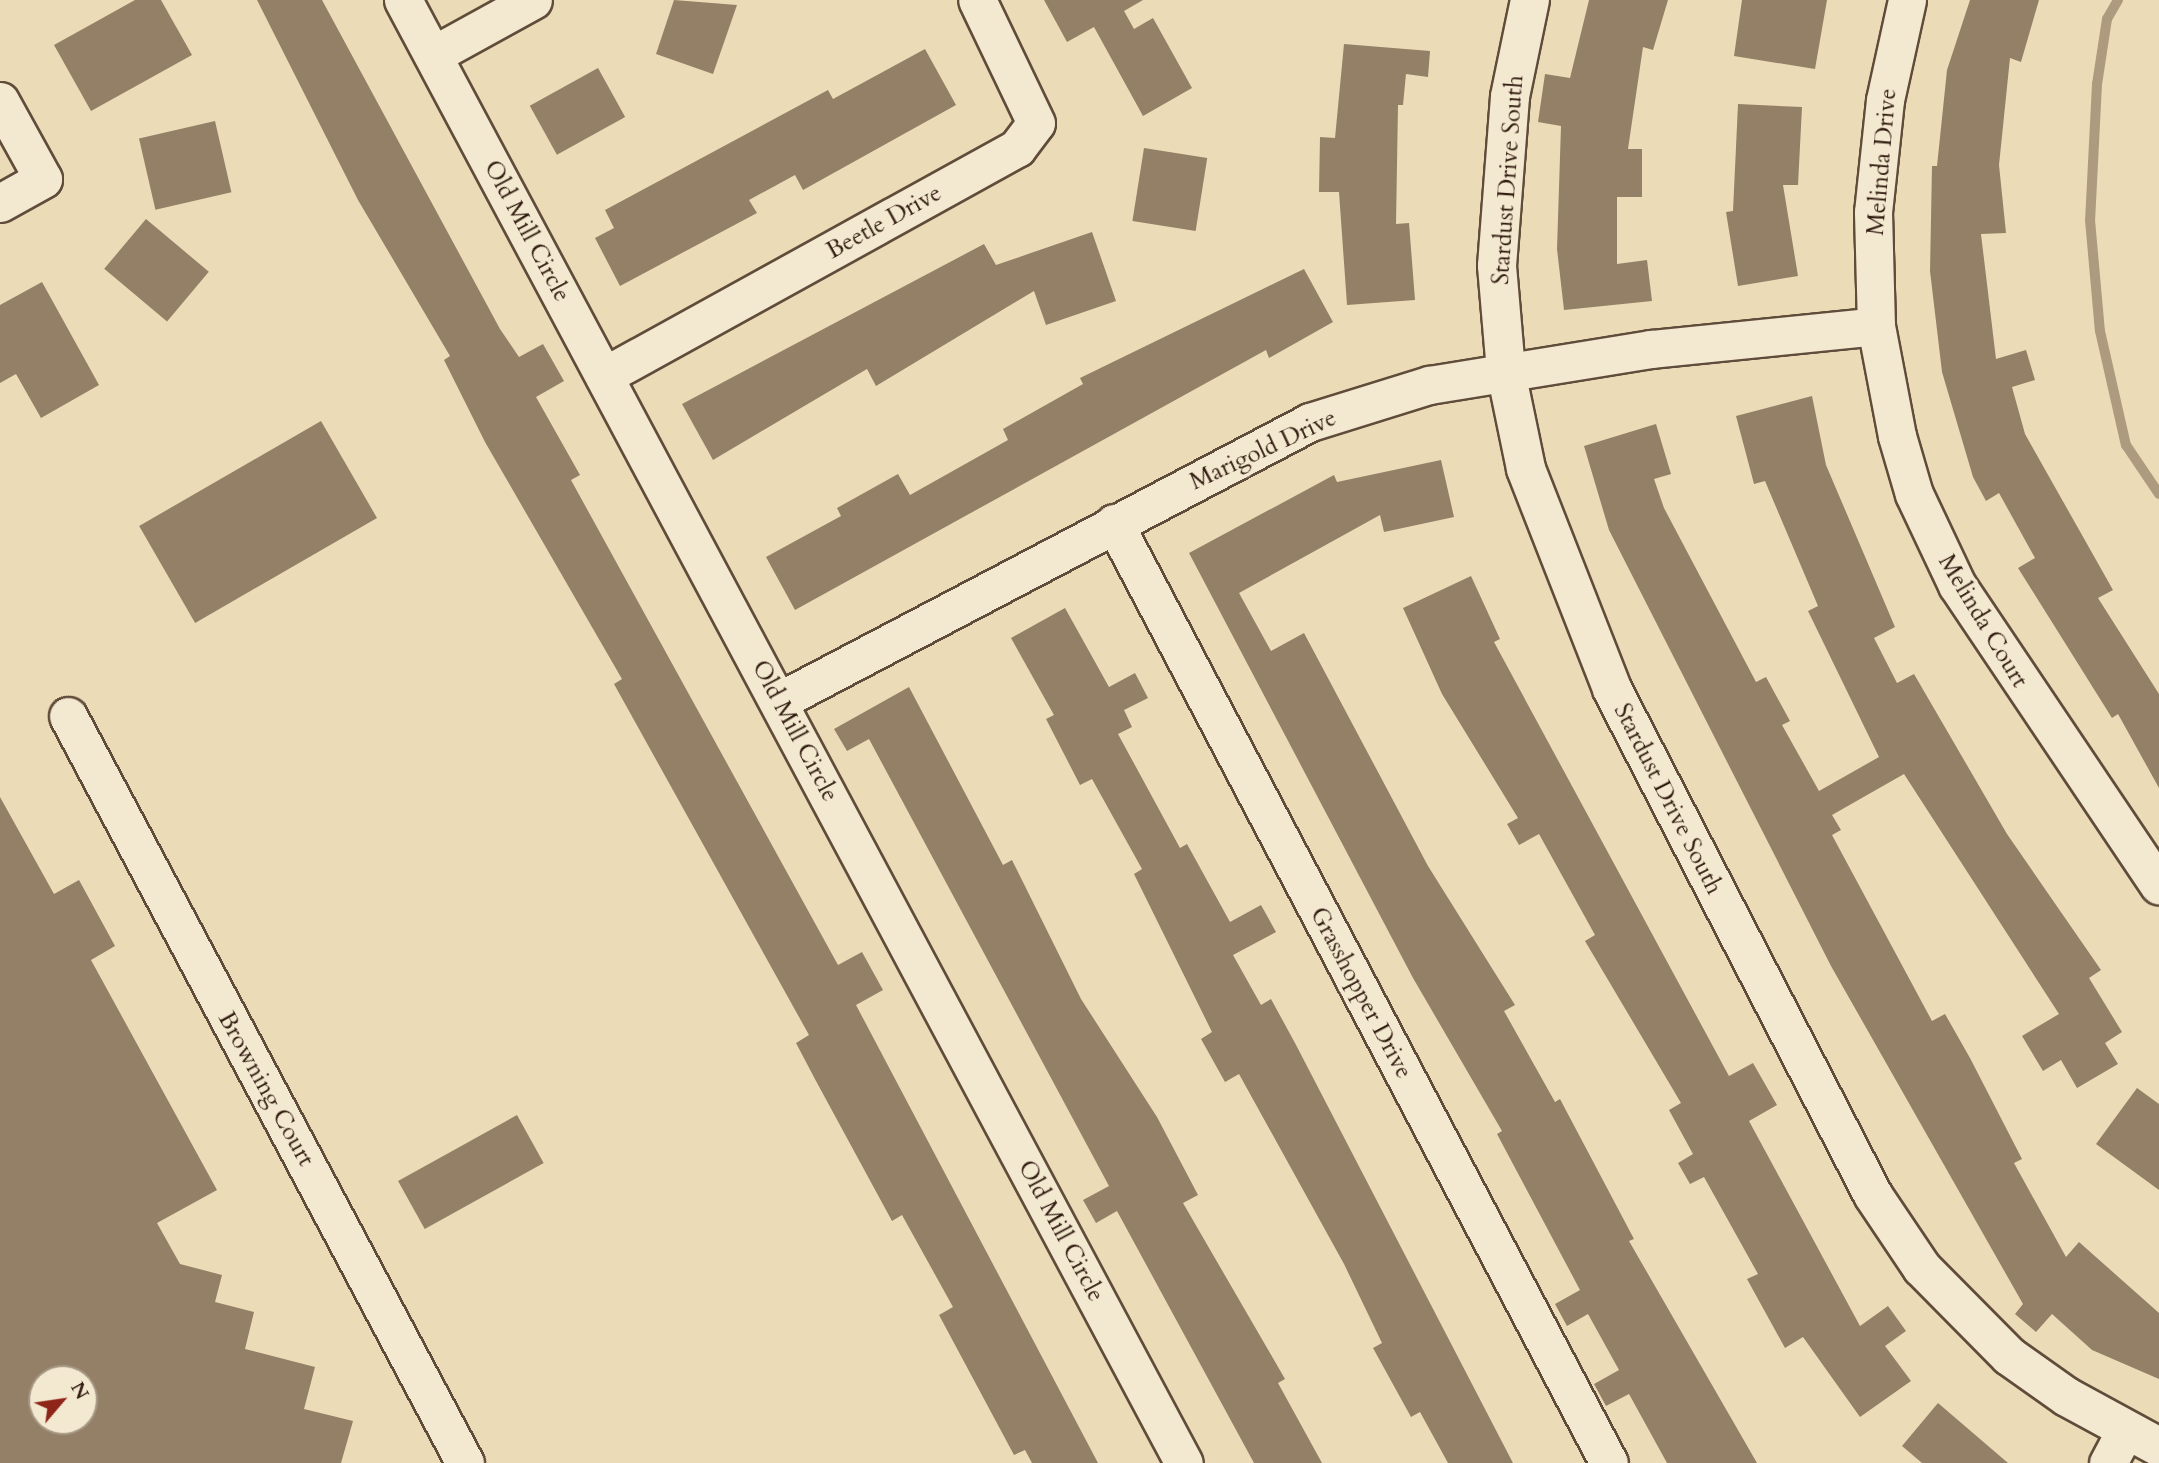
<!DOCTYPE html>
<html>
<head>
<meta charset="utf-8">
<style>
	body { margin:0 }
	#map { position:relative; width:2159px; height:1463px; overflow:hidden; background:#ecdbb7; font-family:Cardo,serif }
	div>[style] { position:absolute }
	.stream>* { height:10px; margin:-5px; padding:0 5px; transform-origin:5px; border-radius:5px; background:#ad9a7f }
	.building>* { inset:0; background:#938067; transform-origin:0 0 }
	.roads { filter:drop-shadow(2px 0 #604c3a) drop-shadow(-2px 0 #604c3a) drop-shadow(0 2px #604c3a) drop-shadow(0 -2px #604c3a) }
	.minor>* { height:37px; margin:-18.5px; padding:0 18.5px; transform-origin:18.5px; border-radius:18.5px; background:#f3e8d0 }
	.tertiary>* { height:38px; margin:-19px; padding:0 19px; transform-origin:19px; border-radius:19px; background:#f3e8d0 }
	span { translate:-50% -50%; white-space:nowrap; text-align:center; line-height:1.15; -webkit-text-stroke:7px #f3e8d0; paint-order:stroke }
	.street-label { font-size:24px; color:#321d11 }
	.north { position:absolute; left:28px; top:1365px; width:70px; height:70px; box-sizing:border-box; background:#f3e8d0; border:2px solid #a69784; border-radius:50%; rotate:61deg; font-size:19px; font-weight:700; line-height:28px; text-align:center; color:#321d11 }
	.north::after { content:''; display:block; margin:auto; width:24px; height:32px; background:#8f2418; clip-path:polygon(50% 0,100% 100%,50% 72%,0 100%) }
</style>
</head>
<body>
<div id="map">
	<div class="stream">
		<i style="left:2118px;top:0;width:22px;rotate:120deg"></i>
		<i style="left:2107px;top:19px;width:66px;rotate:98.7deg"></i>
		<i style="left:2097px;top:84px;width:136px;rotate:92.9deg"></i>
		<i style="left:2090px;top:220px;width:111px;rotate:84.9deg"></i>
		<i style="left:2100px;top:331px;width:117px;rotate:77.2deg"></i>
		<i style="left:2126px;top:445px;width:59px;rotate:56deg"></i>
	</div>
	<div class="building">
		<i style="clip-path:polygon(135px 0,161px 0,192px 55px,91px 111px,54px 45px)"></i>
		<i style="clip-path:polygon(257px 0,322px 0,500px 329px,519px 357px,543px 344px,564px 381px,536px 397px,580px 475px,571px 480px,838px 965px,862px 952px,883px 990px,856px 1005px,1098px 1463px,1032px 1463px,1025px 1450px,1014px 1455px,939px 1315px,953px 1307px,902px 1215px,892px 1221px,816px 1081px,796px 1043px,809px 1035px,614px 684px,622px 679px,485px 442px,444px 360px,450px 356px,358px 200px)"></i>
		<i style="clip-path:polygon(674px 0,737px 5px,713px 74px,656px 54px)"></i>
		<i style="clip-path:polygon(1044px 0,1143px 0,1124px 11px,1134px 29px,1153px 18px,1192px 88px,1143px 116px,1094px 27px,1067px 42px)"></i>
		<i style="clip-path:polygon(1589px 0,1668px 0,1653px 50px,1643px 47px,1628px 149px,1642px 149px,1642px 197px,1617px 197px,1617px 264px,1647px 260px,1652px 301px,1564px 310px,1557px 249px,1561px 126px,1538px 122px,1545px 74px,1570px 78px)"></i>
		<i style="clip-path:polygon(1742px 0,1827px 0,1815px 69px,1734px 56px)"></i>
		<i style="clip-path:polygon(1970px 0,2039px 0,2021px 62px,2010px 58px,1999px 165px,2006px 233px,1981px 234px,1996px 359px,2026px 350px,2035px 380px,2012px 387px,2025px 434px,2113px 590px,2098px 598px,2159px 694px,2159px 788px,2118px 714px,2112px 718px,2018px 568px,2035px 558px,1999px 493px,1986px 501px,1973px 477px,1942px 372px,1930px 271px,1932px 166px,1937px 166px,1947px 70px)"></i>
		<i style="clip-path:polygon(1344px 44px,1430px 51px,1428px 77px,1406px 74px,1403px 105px,1398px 105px,1396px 224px,1409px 223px,1415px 300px,1347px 305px,1339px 192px,1319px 192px,1320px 137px,1335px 138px)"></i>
		<i style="clip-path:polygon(925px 49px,956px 105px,803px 190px,795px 175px,749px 200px,757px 213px,620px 286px,595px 238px,614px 228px,605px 210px,828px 90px,833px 99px)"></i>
		<i style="left:598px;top:68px;width:56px;height:78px;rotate:61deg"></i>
		<i style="clip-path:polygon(1738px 104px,1802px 107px,1798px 185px,1783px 185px,1798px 276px,1738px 286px,1726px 212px,1733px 211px)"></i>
		<i style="left:215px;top:121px;width:73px;height:78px;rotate:77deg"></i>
		<i style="left:1144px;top:148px;width:64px;height:74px;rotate:9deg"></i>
		<i style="left:146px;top:219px;width:82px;height:65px;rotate:40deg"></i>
		<i style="clip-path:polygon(1092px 232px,1116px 301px,1046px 325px,1034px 291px,876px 386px,867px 369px,713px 460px,682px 404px,984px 244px,996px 265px)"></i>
		<i style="clip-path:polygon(1304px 269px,1333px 322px,1269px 358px,1266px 350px,795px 610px,766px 557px,841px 516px,837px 508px,898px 474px,910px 495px,1008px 440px,1003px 429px,1083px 384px,1080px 378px)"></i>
		<i style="clip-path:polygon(42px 282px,99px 385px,41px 418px,16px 374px,0 383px,0 305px)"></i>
		<i style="clip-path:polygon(1812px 396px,1826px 465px,1895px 627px,1874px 638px,1897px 683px,1914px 674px,2007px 834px,2101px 970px,2089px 978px,2122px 1032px,2105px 1043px,2118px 1064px,2077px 1088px,2061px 1060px,2043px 1071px,2022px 1036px,2059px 1014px,1904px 774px,1832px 815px,1841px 830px,1832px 835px,1932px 1021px,1945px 1014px,1970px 1058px,2022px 1159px,2014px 1163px,2066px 1257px,2079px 1242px,2159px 1313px,2159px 1379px,2092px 1350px,2052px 1314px,2036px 1332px,2015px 1314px,2023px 1304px,1831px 966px,1609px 530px,1584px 446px,1656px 424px,1671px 474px,1654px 479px,1664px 508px,1756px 682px,1766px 677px,1790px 721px,1782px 725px,1819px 791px,1879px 757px,1808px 611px,1818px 606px,1765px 481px,1754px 484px,1736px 416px)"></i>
		<i style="left:321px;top:421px;width:112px;height:210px;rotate:60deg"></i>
		<i style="clip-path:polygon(1441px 460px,1454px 517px,1384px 532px,1380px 515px,1239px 593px,1271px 651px,1304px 633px,1428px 866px,1515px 1005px,1504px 1011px,1555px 1102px,1560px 1099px,1634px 1239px,1629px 1241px,1757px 1463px,1667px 1463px,1629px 1394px,1606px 1406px,1594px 1384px,1619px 1370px,1588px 1314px,1567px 1326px,1555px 1304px,1580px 1290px,1497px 1134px,1502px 1131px,1413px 978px,1189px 553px,1334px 475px,1337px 482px)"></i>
		<i style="clip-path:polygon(1471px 576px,1500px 639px,1494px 642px,1729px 1076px,1753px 1063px,1777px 1105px,1749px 1121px,1860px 1326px,1888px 1306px,1906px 1331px,1885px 1346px,1911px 1381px,1860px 1417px,1803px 1337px,1785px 1348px,1747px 1279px,1758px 1274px,1704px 1177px,1690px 1184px,1678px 1163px,1693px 1154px,1669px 1110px,1681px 1103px,1585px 941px,1595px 935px,1539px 834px,1519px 845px,1507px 824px,1518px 818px,1442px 694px,1403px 608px)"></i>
		<i style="clip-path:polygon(1065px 608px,1109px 687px,1135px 673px,1148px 698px,1124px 710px,1132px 727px,1118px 734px,1180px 848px,1187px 844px,1230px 922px,1261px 905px,1276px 932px,1233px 955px,1261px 1005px,1271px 999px,1295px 1043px,1513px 1463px,1448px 1463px,1420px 1412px,1411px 1417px,1373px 1348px,1382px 1343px,1344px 1264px,1239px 1074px,1225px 1082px,1201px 1039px,1212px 1032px,1134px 874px,1142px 869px,1092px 779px,1080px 785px,1046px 719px,1054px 715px,1011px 638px)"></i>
		<i style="clip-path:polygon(909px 687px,1003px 865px,1012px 860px,1081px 999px,1157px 1117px,1198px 1195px,1183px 1203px,1285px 1379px,1278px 1383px,1322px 1463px,1254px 1463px,1117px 1211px,1096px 1223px,1083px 1200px,1109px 1186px,869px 739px,847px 751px,834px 729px)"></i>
		<i style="clip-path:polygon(evenodd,0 797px,54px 894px,79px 880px,115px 946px,91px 960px,217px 1190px,157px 1223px,180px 1264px,222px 1275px,215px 1302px,254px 1312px,245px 1349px,315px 1367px,304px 1409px,353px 1421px,341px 1463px,0 1463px,0 797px,42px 1379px,84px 1379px,84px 1421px,42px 1421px,42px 1379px)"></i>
		<i style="clip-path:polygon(2137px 1088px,2159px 1104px,2159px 1190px,2096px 1144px)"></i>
		<i style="left:517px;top:1115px;width:55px;height:136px;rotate:61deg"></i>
		<i style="clip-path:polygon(1938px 1403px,2008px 1463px,1922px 1463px,1902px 1446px)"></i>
	</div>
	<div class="roads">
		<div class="minor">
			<i style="left:403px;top:0;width:1658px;rotate:61.91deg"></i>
			<i style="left:1907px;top:0;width:102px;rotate:102.4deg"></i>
			<i style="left:1885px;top:100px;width:113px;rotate:96.1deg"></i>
			<i style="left:1873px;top:212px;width:114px;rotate:88.5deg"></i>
			<i style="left:1876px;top:326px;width:112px;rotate:79.2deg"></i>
			<i style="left:1897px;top:436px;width:60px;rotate:73.7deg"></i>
			<i style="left:1914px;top:494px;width:101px;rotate:64.7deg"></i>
			<i style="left:1957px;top:585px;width:362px;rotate:56.1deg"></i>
			<i style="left:433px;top:55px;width:114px;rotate:-28.8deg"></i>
			<i style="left:0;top:101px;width:89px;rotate:61.1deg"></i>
			<i style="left:43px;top:179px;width:49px;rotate:150.8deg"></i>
			<i style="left:604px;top:376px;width:472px;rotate:-28.9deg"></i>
			<i style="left:1017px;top:148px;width:31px;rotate:-53deg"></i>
			<i style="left:1036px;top:123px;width:136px;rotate:-115.6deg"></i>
			<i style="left:1114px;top:523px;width:1062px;rotate:62.23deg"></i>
			<i style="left:779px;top:701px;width:600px;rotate:-27.72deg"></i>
			<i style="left:1310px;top:422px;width:125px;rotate:-17.3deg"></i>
			<i style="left:1429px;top:385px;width:225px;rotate:-9.2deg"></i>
			<i style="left:1651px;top:349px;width:226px;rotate:-5.8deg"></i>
			<i style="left:68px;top:716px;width:846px;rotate:62.01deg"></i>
			<i style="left:2108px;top:1463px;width:38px;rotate:-62deg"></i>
		</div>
		<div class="tertiary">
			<i style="left:1530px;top:0;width:99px;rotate:101.7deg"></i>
			<i style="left:1510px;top:97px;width:169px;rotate:94.4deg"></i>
			<i style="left:1497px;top:266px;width:106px;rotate:85.1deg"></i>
			<i style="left:1506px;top:372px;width:99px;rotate:78.3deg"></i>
			<i style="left:1526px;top:469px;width:236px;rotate:68.6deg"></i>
			<i style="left:1612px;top:689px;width:569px;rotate:62.71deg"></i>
			<i style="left:1873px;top:1195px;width:88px;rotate:56.1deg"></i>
			<i style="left:1922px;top:1268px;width:124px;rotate:45.3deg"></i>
			<i style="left:2009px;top:1356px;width:71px;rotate:35.3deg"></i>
			<i style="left:2067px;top:1397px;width:105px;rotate:28.5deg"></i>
		</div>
	</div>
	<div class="street-label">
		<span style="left:1882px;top:162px;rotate:-85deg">Melinda Drive</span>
		<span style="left:1508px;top:180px;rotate:-86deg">Stardust Drive South</span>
		<span style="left:884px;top:222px;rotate:-29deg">Beetle Drive</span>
		<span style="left:527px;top:231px;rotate:62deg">Old Mill Circle</span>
		<span style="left:1263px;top:450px;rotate:-25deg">Marigold Drive</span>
		<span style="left:1983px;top:621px;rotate:59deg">Melinda Court</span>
		<span style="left:795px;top:731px;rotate:62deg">Old Mill Circle</span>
		<span style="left:1668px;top:799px;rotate:63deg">Stardust Drive South</span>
		<span style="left:1361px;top:993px;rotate:62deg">Grasshopper Drive</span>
		<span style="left:266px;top:1089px;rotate:61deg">Browning Court</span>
		<span style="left:1061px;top:1231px;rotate:62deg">Old Mill Circle</span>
	</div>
	<div class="north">N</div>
</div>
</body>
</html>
